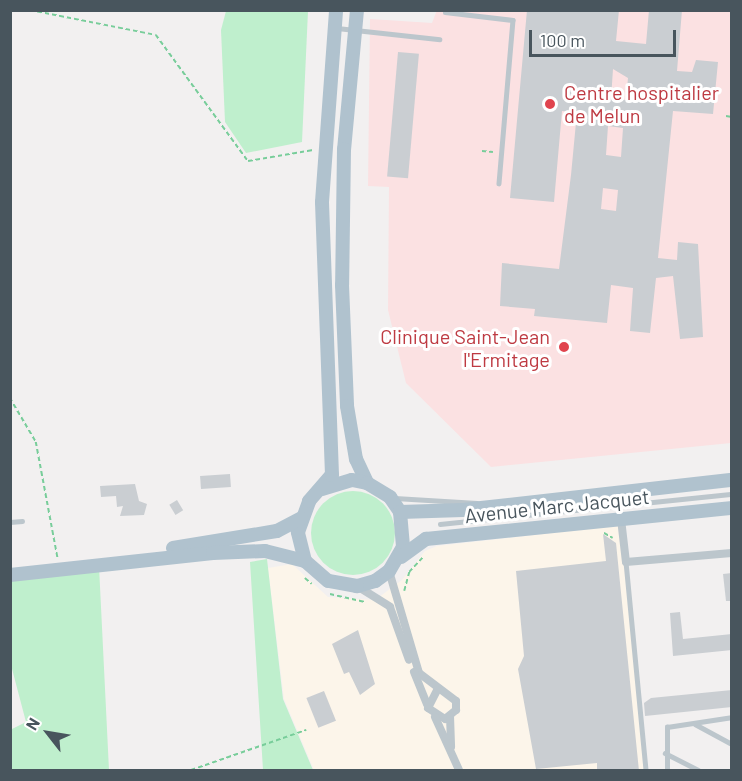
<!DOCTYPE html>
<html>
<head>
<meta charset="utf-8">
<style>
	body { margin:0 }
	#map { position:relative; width:742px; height:781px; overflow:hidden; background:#f2f0f0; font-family:Barlow,sans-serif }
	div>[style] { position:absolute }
	.commercial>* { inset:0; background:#fcf5ea }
	.medical>* { inset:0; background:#fbe1e2 }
	.green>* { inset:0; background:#bfefcd }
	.round { border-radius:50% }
	.building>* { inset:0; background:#caced2; transform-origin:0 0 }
	.path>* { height:1.5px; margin-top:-0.75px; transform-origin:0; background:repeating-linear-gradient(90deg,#78cd9a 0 4.5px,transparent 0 7.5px) }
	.service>* { height:4.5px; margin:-2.25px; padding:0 2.25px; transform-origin:2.25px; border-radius:2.25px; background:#bcc6cc }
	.minor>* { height:8px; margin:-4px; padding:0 4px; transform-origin:4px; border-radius:4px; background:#bcc6cc }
	.primary>* { height:14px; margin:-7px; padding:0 7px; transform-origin:7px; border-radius:7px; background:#b0c2ce }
	.dots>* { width:16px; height:16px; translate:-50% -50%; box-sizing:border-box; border:3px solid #fff; border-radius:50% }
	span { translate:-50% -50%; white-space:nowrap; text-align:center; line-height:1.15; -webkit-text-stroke:6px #fff; paint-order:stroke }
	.health-label { font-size:20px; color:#be3a42 }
	.left { translate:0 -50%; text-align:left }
	.right { translate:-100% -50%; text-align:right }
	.street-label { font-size:20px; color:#48555d }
	.frame { position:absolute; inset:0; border:12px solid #48555d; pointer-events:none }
	.north { position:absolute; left:18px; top:703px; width:60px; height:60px; -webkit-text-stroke:4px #fff; paint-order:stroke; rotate:301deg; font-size:16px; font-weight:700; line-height:24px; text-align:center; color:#48555d }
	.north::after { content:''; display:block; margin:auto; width:21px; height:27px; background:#48555d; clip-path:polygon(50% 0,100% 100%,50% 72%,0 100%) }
	.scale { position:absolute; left:529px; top:30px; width:147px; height:27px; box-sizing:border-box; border:3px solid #48555d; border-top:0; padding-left:8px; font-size:18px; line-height:21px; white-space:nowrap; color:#48555d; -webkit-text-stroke:4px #fff; paint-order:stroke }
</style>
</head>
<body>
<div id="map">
	<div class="commercial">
		<i style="clip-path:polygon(621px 525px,646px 770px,314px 770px,284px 699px,268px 568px,292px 564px,328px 597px,375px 600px,402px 580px,425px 551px,437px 546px)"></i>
	</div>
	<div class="medical">
		<i style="clip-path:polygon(437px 10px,731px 11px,731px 443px,491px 467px,406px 383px,388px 310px,389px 187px,368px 186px,370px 19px,432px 23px)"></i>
	</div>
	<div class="green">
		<i style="clip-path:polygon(226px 11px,308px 11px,302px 142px,246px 153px,225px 122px,221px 30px)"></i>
		<i class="round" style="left:311px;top:491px;width:84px;height:84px"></i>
		<i style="clip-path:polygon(267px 559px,283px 699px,313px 770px,263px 770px,250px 562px)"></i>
		<i style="clip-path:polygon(99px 566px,109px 770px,11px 770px,10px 730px,26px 722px,11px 665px,11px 579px)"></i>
	</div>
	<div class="building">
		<i style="clip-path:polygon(evenodd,527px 10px,619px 10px,616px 41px,646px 44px,649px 10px,682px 10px,677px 71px,692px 72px,696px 60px,718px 62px,713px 114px,673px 111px,658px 258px,677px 260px,678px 242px,698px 244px,703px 337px,680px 339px,673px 276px,656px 278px,650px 333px,630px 331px,633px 288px,611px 285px,607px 323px,534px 316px,535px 309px,500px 306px,502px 263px,559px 269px,571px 175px,577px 112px,562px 111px,554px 202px,510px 198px,527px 10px,613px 69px,628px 78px,626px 100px,611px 99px,613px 69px,527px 10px,608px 126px,623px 128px,621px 157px,606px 155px,608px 126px,527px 10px,603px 188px,618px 190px,616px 211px,601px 209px,603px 188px)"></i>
		<i style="left:398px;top:52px;width:21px;height:125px;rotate:5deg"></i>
		<i style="left:230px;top:474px;width:13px;height:30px;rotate:86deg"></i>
		<i style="clip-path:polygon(135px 484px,139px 501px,147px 504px,144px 515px,120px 516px,123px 506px,117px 507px,116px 496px,101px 497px,100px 486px)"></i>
		<i style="left:177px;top:500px;width:12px;height:9px;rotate:59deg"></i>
		<i style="clip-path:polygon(603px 534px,616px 543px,639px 771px,597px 771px,597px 763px,536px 769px,518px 669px,524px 656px,516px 571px,606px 561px)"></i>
		<i style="clip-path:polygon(732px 573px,732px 601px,726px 601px,723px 574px)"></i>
		<i style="clip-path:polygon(680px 612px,683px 639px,732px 634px,732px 650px,673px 656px,670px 613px)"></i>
		<i style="clip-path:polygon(358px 630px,375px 684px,360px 695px,349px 672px,344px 674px,332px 644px)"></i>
		<i style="clip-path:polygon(732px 690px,732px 707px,645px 716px,644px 703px,651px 698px)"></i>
		<i style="left:324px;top:691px;width:32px;height:19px;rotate:68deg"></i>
	</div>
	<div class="path">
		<i style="left:30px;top:10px;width:128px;rotate:11.2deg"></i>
		<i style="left:156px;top:35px;width:156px;rotate:53.9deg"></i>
		<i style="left:248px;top:161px;width:66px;rotate:-9.6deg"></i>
		<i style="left:726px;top:116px;width:6px;rotate:9deg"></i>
		<i style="left:482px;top:151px;width:11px;rotate:5deg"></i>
		<i style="left:10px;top:398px;width:51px;rotate:59.4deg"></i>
		<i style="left:36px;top:442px;width:119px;rotate:79.4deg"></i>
		<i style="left:604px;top:533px;width:10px;rotate:29deg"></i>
		<i style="left:305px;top:578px;width:9px;rotate:41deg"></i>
		<i style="left:404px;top:591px;width:20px;rotate:-75deg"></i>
		<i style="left:409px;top:572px;width:22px;rotate:-47deg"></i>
		<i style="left:330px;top:594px;width:37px;rotate:13deg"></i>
		<i style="left:191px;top:770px;width:122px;rotate:-19.2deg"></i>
	</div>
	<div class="service">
		<i style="left:445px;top:12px;width:68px;rotate:6.7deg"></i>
		<i style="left:513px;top:20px;width:164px;rotate:94.9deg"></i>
		<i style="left:337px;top:28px;width:103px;rotate:6.2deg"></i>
		<i style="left:395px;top:498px;width:82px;rotate:3.5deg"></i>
		<i style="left:10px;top:522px;width:12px;rotate:-5deg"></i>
		<i style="left:440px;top:524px;width:294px;rotate:-5.9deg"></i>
		<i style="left:626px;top:562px;width:209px;rotate:84.5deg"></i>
		<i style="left:695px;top:724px;width:42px;rotate:28.4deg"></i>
		<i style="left:665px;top:753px;width:37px;rotate:27deg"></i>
		<i style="left:667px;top:770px;width:43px;rotate:-90deg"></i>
		<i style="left:667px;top:727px;width:66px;rotate:-8.7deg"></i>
	</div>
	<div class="minor">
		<i style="left:621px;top:519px;width:43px;rotate:83.4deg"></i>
		<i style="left:626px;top:562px;width:106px;rotate:-4.9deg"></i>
		<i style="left:389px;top:571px;width:106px;rotate:73.6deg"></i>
		<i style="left:419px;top:673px;width:46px;rotate:37.1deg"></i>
		<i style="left:456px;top:701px;width:9px;rotate:90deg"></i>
		<i style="left:456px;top:710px;width:14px;rotate:141deg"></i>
		<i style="left:445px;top:719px;width:20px;rotate:-147deg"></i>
		<i style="left:428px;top:708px;width:20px;rotate:-63deg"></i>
		<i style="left:357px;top:586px;width:39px;rotate:32deg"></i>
		<i style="left:390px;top:607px;width:56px;rotate:70.3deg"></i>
		<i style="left:414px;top:672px;width:35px;rotate:68deg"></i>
		<i style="left:450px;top:716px;width:31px;rotate:88deg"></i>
		<i style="left:435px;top:717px;width:58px;rotate:65.6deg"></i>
	</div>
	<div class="primary">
		<i style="left:357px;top:10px;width:140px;rotate:95.3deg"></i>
		<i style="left:344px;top:149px;width:136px;rotate:90.8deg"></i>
		<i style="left:342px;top:285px;width:121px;rotate:87.6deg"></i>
		<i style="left:347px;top:406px;width:54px;rotate:80.4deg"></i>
		<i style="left:356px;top:459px;width:26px;rotate:65deg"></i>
		<i style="left:322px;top:489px;width:31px;rotate:-17deg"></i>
		<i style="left:352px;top:480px;width:15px;rotate:11deg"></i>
		<i style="left:367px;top:483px;width:27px;rotate:31deg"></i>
		<i style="left:390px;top:497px;width:18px;rotate:56deg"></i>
		<i style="left:400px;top:512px;width:35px;rotate:85deg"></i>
		<i style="left:403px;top:547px;width:28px;rotate:120deg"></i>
		<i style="left:389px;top:571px;width:17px;rotate:144deg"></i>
		<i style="left:375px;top:581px;width:19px;rotate:164deg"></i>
		<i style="left:357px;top:586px;width:29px;rotate:-170deg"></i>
		<i style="left:328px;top:581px;width:30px;rotate:-139deg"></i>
		<i style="left:305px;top:561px;width:30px;rotate:-104deg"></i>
		<i style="left:298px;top:532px;width:33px;rotate:-70deg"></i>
		<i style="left:309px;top:501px;width:35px;rotate:-49deg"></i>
		<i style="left:332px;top:475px;width:273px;rotate:-92.1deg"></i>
		<i style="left:322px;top:202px;width:193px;rotate:-85.8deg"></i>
		<i style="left:400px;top:512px;width:63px;rotate:-1.8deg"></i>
		<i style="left:463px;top:510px;width:271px;rotate:-6.4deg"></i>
		<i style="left:173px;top:548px;width:105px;rotate:-9.3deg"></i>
		<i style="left:277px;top:531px;width:27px;rotate:-28deg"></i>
		<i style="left:401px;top:557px;width:31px;rotate:-36deg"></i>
		<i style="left:426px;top:539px;width:308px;rotate:-5.8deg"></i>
		<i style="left:10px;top:575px;width:204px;rotate:-6.2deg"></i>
		<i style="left:213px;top:553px;width:52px;rotate:-2.2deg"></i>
		<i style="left:265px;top:551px;width:41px;rotate:14deg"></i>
	</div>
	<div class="dots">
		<i style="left:550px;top:104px;background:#e0444e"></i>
		<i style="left:564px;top:347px;background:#e0444e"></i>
	</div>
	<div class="health-label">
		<span class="left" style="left:564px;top:104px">Centre hospitalier<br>de Melun</span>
		<span class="right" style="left:550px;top:348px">Clinique Saint-Jean<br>l'Ermitage</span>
	</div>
	<div class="street-label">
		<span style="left:557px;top:506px;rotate:-6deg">Avenue Marc Jacquet</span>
	</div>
	<div class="frame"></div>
	<div class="north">N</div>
	<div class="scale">100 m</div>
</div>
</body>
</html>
